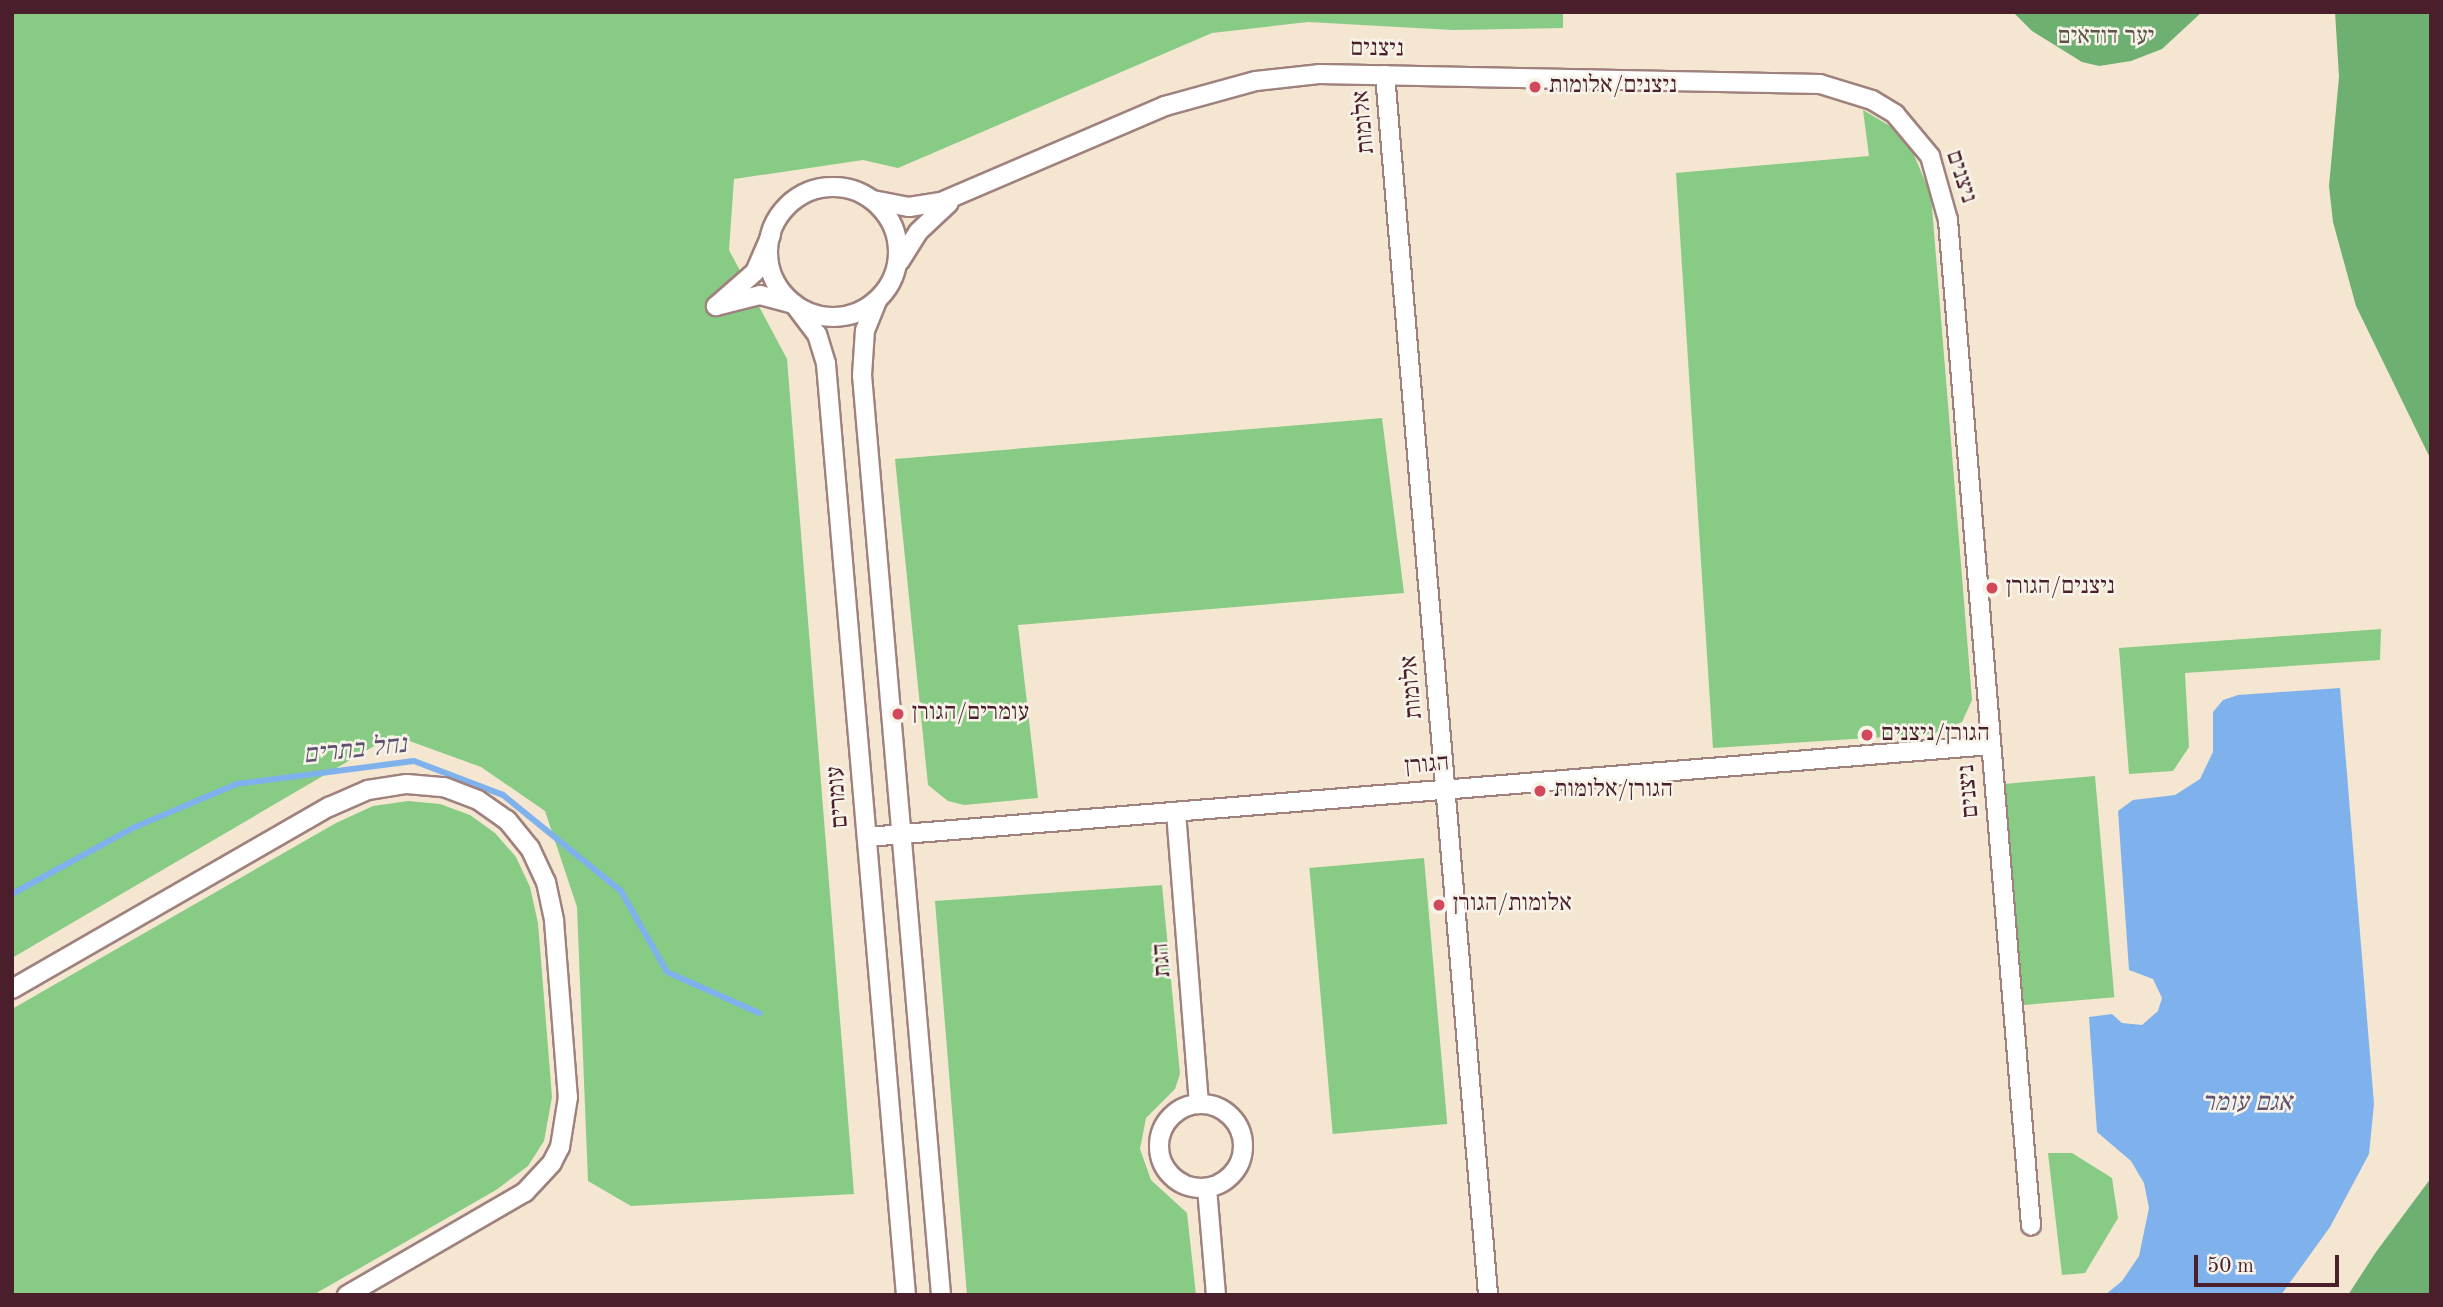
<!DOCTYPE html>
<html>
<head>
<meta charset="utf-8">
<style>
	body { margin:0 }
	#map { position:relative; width:2443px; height:1307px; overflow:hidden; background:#f4e6d0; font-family:"Old Standard TT","Frank Ruhl Libre",serif }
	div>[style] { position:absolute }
	.green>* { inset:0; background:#88cb84; transform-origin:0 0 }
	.forest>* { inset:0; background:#6eaf72 }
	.water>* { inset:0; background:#7fb2ec }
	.stream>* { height:6px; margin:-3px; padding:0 3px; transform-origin:3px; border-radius:3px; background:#7fb2ec }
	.roads { filter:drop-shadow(2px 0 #9f827e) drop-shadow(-2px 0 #9f827e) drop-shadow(0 2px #9f827e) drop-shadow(0 -2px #9f827e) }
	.street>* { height:18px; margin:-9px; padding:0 9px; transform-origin:9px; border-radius:9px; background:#fff }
	.street>.ring { margin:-9px; padding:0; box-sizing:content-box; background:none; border:18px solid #fff; border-radius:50% }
	.dots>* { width:19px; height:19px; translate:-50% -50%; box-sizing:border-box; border:4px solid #f7f3e8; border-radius:50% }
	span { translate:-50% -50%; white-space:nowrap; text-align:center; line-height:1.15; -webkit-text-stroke:5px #f7f3e8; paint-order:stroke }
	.park-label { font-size:24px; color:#5d5346 }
	.street-label { font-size:24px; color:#4a1f2b }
	.poi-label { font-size:24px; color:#4a1f2b }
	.left { translate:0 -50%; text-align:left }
	.water-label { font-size:26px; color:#5d526f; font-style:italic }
	.frame { position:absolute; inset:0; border:14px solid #4a1f2b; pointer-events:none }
	.scale { position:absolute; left:2194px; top:1255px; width:145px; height:32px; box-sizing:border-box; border:4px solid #4a1f2b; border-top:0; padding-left:9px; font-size:21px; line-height:24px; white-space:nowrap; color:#4a1f2b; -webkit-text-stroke:5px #f7f3e8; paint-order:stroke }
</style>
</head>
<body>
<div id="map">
	<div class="green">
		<i style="clip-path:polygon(12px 12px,1563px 12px,1563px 28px,1453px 30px,1308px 22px,1212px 33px,898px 168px,863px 160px,734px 179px,729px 250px,787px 359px,854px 1194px,631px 1206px,588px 1181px,577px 907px,545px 811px,481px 767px,393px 735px,12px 958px)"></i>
		<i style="clip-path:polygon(1863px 110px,1890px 126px,1911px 148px,1931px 195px,1972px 700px,1962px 722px,1933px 734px,1713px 748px,1676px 173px,1869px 156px)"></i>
		<i style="clip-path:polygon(1382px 418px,1404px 593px,1018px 625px,1038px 798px,964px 805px,948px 801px,928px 785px,895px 459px)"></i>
		<i style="clip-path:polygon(2381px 629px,2380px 660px,2185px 673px,2189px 747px,2173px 771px,2129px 774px,2119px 648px)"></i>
		<i style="left:2095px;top:776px;width:222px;height:91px;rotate:85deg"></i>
		<i style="clip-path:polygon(408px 801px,440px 804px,470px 815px,495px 833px,516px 857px,530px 887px,538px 923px,552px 1097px,544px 1141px,528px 1166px,496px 1190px,313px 1295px,12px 1295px,12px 1009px,336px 823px,373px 806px)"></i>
		<i style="left:1424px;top:858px;width:267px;height:115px;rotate:85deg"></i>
		<i style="clip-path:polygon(1162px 885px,1180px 1074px,1175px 1089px,1146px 1118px,1140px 1149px,1151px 1180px,1187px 1213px,1196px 1295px,967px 1295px,935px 901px)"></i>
		<i style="clip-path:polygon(2048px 1153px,2072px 1153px,2112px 1178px,2118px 1218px,2085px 1273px,2062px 1275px)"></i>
	</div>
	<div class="forest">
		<i style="clip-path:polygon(2013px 12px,2202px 12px,2162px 49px,2131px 61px,2099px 66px,2082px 62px,2032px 31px)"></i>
		<i style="clip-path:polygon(2335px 12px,2431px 12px,2431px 460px,2356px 306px,2333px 222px,2329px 186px,2339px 77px)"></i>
		<i style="clip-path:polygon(2431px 1178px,2431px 1295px,2348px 1295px,2376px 1252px)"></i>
	</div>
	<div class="water">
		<i style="clip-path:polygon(2340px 688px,2374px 1104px,2369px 1154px,2330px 1227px,2281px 1295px,2105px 1295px,2122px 1281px,2139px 1256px,2149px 1208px,2144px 1183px,2131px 1161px,2097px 1132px,2089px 1017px,2112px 1014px,2122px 1023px,2142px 1025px,2158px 1011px,2162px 998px,2153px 979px,2129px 970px,2118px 811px,2133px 800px,2175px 795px,2200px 779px,2213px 752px,2213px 712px,2223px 700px,2238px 695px)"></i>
	</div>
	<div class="stream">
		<i style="left:12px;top:894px;width:140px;rotate:-28.6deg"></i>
		<i style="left:135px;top:827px;width:111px;rotate:-22.9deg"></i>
		<i style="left:237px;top:784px;width:178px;rotate:-7.4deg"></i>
		<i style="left:414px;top:761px;width:95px;rotate:20.9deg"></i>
		<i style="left:503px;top:795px;width:152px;rotate:39.1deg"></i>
		<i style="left:621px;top:891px;width:93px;rotate:60.4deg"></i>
		<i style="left:667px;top:972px;width:101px;rotate:24deg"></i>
	</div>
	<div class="roads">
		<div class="street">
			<i style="left:1385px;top:75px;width:1224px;rotate:85.17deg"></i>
			<i class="ring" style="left:768px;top:187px;width:112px;height:112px"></i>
			<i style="left:873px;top:200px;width:37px;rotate:11deg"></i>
			<i style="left:909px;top:207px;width:32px;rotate:-9deg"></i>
			<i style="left:941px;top:202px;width:244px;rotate:-23.2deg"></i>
			<i style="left:1165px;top:106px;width:94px;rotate:-15.4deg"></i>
			<i style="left:1256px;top:81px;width:63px;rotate:-6.3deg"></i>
			<i style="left:1319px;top:74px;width:501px;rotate:1.14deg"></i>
			<i style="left:1820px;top:84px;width:54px;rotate:17.1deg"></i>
			<i style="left:1872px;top:100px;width:27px;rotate:31deg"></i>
			<i style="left:1895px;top:114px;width:55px;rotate:50.2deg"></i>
			<i style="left:1930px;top:156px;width:66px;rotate:74.3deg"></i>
			<i style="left:1948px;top:220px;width:1009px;rotate:85.28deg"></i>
			<i style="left:771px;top:235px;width:40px;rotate:113.4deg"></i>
			<i style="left:755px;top:272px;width:52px;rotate:138.9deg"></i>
			<i style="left:716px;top:306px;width:45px;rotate:-14deg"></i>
			<i style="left:760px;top:295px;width:35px;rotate:15deg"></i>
			<i style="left:794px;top:304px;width:38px;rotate:53deg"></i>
			<i style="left:817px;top:334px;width:31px;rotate:73deg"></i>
			<i style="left:826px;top:364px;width:934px;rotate:85.09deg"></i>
			<i style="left:900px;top:261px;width:34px;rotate:-58deg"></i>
			<i style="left:918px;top:232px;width:42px;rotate:-43.1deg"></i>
			<i style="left:877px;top:301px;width:31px;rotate:112deg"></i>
			<i style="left:865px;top:330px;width:45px;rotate:93.8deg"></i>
			<i style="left:862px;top:375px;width:923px;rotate:85.09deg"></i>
			<i style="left:1176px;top:812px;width:293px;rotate:85.5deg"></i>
			<i style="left:867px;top:837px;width:1128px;rotate:-4.68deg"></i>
			<i style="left:12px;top:989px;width:366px;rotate:-29.9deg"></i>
			<i style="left:329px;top:807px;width:43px;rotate:-23.6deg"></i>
			<i style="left:368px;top:790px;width:39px;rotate:-9deg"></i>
			<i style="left:407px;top:784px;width:37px;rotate:5deg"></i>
			<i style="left:444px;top:787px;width:36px;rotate:21deg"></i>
			<i style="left:478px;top:800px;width:35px;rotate:35deg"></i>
			<i style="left:507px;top:820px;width:36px;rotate:51deg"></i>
			<i style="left:530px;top:848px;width:38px;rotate:65deg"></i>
			<i style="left:546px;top:882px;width:40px;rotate:78deg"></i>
			<i style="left:554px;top:921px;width:177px;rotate:85.5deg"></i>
			<i style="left:568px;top:1097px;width:51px;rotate:99.1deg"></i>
			<i style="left:560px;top:1147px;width:18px;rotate:117deg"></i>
			<i style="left:552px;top:1163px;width:40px;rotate:133deg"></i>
			<i style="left:525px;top:1192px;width:206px;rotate:149.9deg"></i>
			<i class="ring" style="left:1159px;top:1104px;width:66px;height:66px"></i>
			<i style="left:1207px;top:1188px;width:107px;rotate:85.2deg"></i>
		</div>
	</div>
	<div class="dots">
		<i style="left:1535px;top:87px;background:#d1495b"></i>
		<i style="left:1992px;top:588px;background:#d1495b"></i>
		<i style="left:898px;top:714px;background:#d1495b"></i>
		<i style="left:1867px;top:735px;background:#d1495b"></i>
		<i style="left:1540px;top:791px;background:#d1495b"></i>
		<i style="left:1439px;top:905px;background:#d1495b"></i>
	</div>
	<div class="park-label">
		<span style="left:2106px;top:38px">יער דודאים</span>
	</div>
	<div class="street-label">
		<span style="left:1377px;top:50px;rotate:1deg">ניצנים</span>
		<span style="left:1365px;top:122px;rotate:-95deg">אלומות</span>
		<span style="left:1960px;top:177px;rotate:72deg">ניצנים</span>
		<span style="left:1413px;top:687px;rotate:-95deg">אלומות</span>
		<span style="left:1427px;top:766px;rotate:-5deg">הגורן</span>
		<span style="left:1970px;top:791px;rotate:-95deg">ניצנים</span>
		<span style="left:839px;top:797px;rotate:-95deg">עומרים</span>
		<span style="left:1163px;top:960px;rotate:-94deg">הגת</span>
	</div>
	<div class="poi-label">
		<span class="left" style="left:1549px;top:87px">ניצנים/אלומות</span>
		<span class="left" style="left:2006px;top:588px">ניצנים/הגורן</span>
		<span class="left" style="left:912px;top:714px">עומרים/הגורן</span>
		<span class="left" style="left:1881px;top:735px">הגורן/ניצנים</span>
		<span class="left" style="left:1554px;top:791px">הגורן/אלומות</span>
		<span class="left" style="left:1453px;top:905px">אלומות/הגורן</span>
	</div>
	<div class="water-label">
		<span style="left:355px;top:751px;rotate:-6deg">נחל בתרים</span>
		<span style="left:2247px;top:1104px">אגם עומר</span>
	</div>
	<div class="frame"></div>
	<div class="scale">50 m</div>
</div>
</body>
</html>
